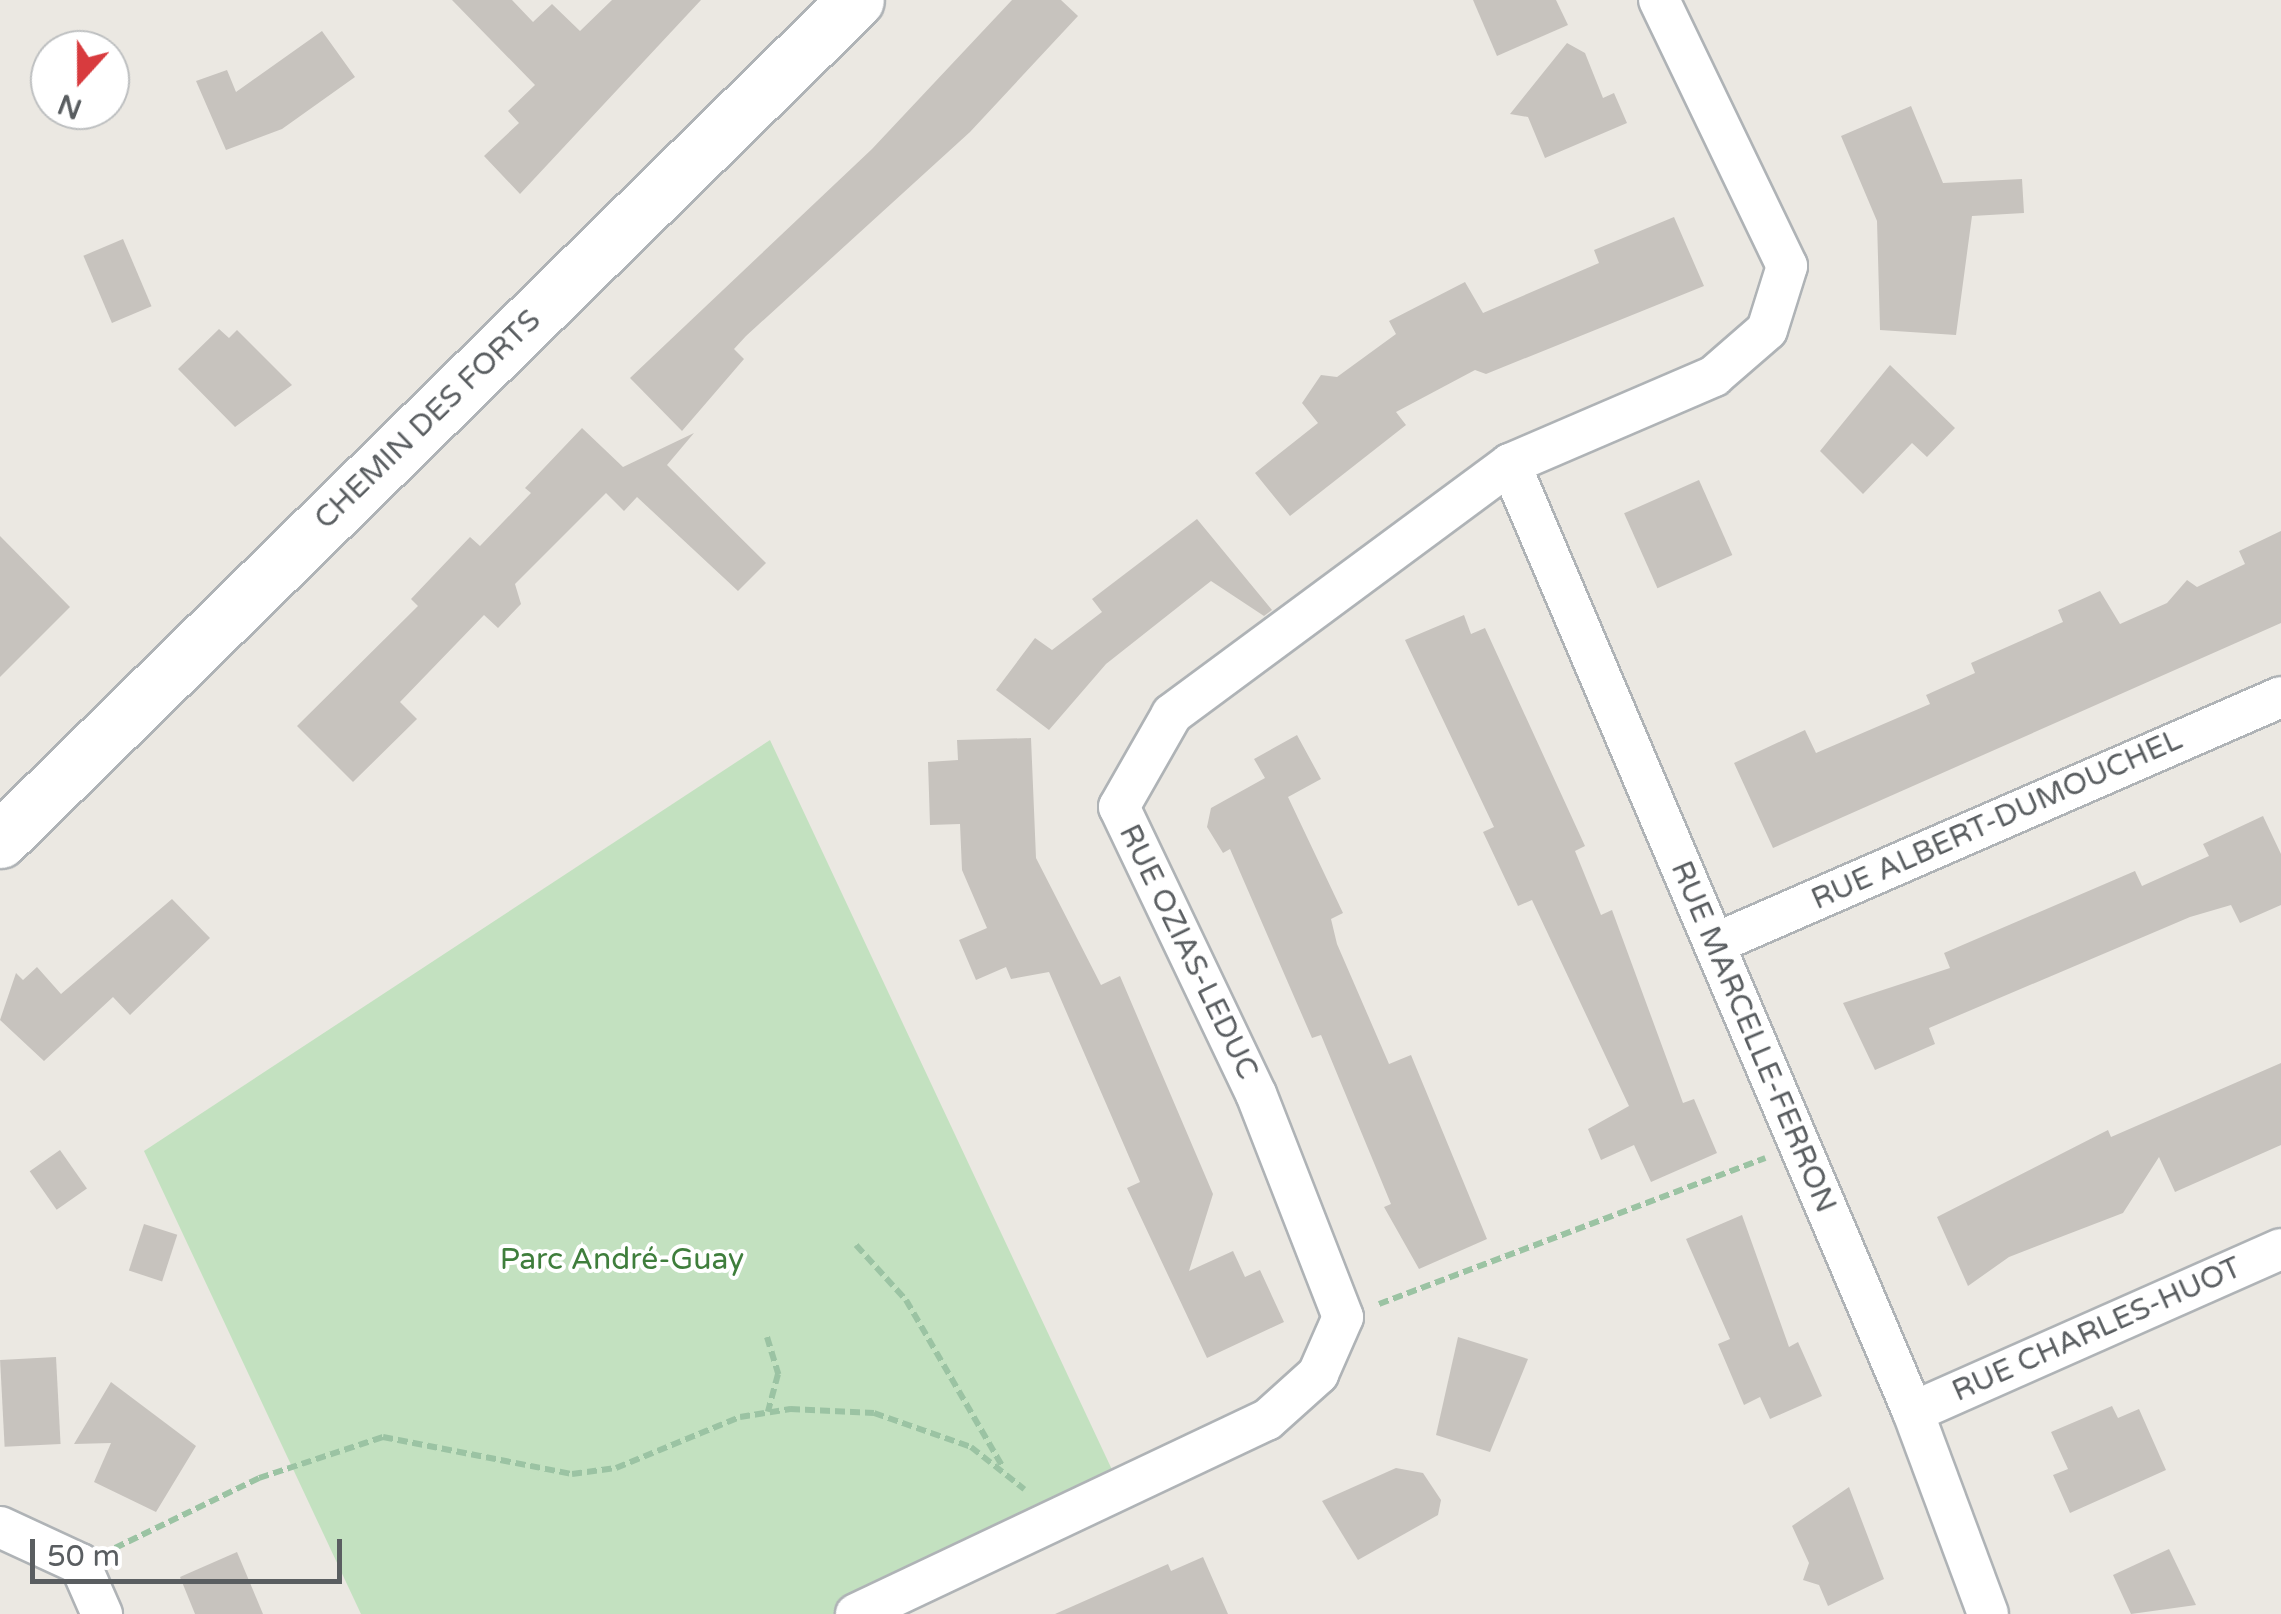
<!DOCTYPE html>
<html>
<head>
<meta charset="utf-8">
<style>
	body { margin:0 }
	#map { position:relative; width:2281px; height:1614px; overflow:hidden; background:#ebe8e2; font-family:"Varela Round",sans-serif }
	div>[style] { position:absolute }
	.green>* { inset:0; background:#c3e1c0 }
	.building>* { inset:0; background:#c7c3be; transform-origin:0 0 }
	.path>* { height:6px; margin-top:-3px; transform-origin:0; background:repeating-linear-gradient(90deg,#9bc3a3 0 10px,transparent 0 15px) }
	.roads { filter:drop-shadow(2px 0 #afb3b6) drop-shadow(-2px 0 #afb3b6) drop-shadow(0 2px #afb3b6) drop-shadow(0 -2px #afb3b6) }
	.street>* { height:40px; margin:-20px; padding:0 20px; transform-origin:20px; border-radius:20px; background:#fff }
	.secondary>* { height:55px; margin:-27.5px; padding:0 27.5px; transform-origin:27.5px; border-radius:27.5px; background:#fff }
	span { translate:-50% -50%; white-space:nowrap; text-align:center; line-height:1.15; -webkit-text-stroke:8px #fff; paint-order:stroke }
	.street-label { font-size:30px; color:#5a5e61 }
	.park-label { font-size:30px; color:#3f7e3c }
	.north { position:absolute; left:30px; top:30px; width:100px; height:100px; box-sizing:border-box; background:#fff; border:2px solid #bdbfc0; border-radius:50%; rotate:201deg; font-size:28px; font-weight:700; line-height:40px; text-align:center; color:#5a5e61 }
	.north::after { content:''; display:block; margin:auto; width:35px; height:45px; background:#d83b3e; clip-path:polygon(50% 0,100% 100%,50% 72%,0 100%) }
	.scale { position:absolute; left:30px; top:1539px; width:312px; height:45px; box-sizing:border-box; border:5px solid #5a5e61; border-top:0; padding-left:12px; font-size:30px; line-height:35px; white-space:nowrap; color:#5a5e61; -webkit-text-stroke:8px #fff; paint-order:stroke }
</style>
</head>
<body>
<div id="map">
	<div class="green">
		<i style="clip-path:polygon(770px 740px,1122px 1491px,856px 1614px,361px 1614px,144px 1151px)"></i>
	</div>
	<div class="building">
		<i style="clip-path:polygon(452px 0,512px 0,533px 22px,552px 4px,580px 31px,612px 0,701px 0,520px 194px,484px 156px,519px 123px,508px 111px,535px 85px)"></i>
		<i style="clip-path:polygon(1012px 0,1061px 0,1078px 16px,970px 132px,746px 336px,734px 349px,744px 359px,682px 431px,630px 378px,872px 149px)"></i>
		<i style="clip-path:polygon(1473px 0,1556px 0,1568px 25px,1497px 56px)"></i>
		<i style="clip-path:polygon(322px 31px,355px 77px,282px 129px,226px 150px,196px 81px,227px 70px,236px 92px)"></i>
		<i style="clip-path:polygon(1567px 43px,1585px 53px,1603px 98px,1614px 93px,1627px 123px,1545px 158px,1528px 117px,1510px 114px)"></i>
		<i style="clip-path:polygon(1911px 106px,1943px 183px,2022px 179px,2024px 213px,1972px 216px,1956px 335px,1880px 330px,1877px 221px,1841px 136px)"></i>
		<i style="clip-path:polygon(1674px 217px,1704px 286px,1486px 374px,1475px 370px,1396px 412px,1406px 425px,1290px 516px,1255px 473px,1318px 423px,1302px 403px,1321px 375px,1337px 377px,1396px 334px,1389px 321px,1465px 282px,1483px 313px,1599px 263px,1594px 250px)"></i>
		<i style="left:123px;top:239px;width:73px;height:43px;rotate:67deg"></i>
		<i style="clip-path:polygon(219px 329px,229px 338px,237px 330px,292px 385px,235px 427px,178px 369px)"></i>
		<i style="clip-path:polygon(1890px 365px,1955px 428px,1927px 457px,1912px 443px,1863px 494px,1820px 451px)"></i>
		<i style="clip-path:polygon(582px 428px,623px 467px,694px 433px,667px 465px,766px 563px,738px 591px,637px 497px,624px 511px,606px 493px,515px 584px,521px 604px,498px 628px,484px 615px,400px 702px,417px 719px,353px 782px,297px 726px,418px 606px,411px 599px,470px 537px,480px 546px,531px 493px,525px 488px)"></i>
		<i style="left:1699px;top:480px;width:82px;height:82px;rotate:66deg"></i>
		<i style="clip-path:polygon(1197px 519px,1272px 610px,1264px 616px,1211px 581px,1106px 664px,1049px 730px,996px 690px,1035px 638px,1052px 650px,1102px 612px,1092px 599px)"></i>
		<i style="clip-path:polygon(2281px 531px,2281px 623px,1773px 848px,1734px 763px,1805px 730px,1816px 753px,1930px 704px,1926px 695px,1975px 673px,1971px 663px,2063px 622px,2058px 610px,2100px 591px,2120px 624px,2167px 603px,2187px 580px,2197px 587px,2245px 564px,2239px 551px)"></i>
		<i style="clip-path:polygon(0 536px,70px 607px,0 677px)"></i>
		<i style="clip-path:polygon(1464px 615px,1471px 634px,1485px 628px,1585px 846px,1575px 851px,1601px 915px,1612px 910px,1683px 1103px,1694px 1099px,1717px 1153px,1651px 1182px,1634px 1145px,1601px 1160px,1588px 1129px,1629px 1106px,1532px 900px,1518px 906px,1483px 832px,1494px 827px,1405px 640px)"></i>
		<i style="clip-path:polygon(1297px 735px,1321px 779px,1288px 797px,1343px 913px,1331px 919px,1337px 944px,1389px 1064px,1411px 1055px,1487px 1239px,1419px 1269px,1384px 1207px,1391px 1204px,1321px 1035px,1312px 1038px,1230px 849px,1223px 853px,1207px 827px,1211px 808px,1265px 778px,1254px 759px)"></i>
		<i style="clip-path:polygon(1031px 738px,1036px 858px,1101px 985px,1120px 976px,1213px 1194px,1189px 1271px,1233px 1251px,1245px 1277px,1260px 1270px,1284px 1322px,1207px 1358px,1127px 1188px,1140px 1182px,1049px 972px,1011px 979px,1006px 967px,976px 980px,959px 940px,987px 928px,962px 870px,960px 824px,930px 825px,928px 762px,958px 760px,957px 740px)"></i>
		<i style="clip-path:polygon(2263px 816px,2281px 854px,2281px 905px,2240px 923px,2231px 905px,2190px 917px,1929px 1028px,1935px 1044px,1875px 1070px,1843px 1003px,1950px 968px,1944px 953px,2135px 871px,2142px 886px,2209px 856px,2203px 844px)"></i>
		<i style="clip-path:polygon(172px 899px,210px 938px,130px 1015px,113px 997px,44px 1061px,0 1020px,16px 973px,23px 980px,37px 967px,61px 994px)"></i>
		<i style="clip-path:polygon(2281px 1063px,2281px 1145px,2175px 1192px,2159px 1157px,2123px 1213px,2009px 1257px,1968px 1286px,1937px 1217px,2108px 1130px,2111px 1137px)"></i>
		<i style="left:60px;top:1150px;width:47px;height:37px;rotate:55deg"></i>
		<i style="clip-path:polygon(1742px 1215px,1789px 1347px,1798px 1342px,1822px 1396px,1770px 1419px,1760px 1397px,1744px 1405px,1718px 1344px,1730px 1339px,1686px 1239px)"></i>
		<i style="left:144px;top:1224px;width:35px;height:49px;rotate:18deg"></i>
		<i style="clip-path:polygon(1458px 1337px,1528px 1359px,1490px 1452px,1436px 1435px)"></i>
		<i style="left:56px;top:1357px;width:87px;height:56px;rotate:87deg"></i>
		<i style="clip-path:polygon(111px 1382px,196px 1446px,156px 1512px,94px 1482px,111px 1443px,74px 1444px)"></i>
		<i style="clip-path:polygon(2112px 1406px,2118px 1418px,2139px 1409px,2166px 1470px,2070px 1513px,2053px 1475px,2068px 1469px,2051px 1432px)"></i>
		<i style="clip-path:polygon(1396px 1468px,1423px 1473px,1441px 1500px,1438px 1515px,1358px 1560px,1322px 1501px)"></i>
		<i style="clip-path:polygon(1849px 1487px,1884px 1579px,1828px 1606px,1819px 1585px,1803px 1580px,1809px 1563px,1792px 1526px)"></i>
		<i style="clip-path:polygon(2169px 1549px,2196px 1605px,2131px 1614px,2113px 1575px)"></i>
		<i style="clip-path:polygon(237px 1552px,263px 1614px,195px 1614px,180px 1577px)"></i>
		<i style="clip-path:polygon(1203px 1557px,1228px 1614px,1055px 1614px,1168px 1564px,1171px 1571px)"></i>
	</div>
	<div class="path">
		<i style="left:856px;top:1245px;width:74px;rotate:47.7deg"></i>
		<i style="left:906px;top:1300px;width:193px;rotate:59.9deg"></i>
		<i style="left:1379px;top:1304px;width:413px;rotate:-20.7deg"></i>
		<i style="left:767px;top:1337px;width:39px;rotate:73deg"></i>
		<i style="left:778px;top:1374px;width:39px;rotate:105deg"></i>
		<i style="left:115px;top:1548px;width:160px;rotate:-25.9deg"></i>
		<i style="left:259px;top:1478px;width:131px;rotate:-18.3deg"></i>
		<i style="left:383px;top:1437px;width:193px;rotate:11.1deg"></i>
		<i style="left:572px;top:1474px;width:44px;rotate:-7.8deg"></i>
		<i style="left:616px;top:1468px;width:134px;rotate:-22.4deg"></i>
		<i style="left:740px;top:1417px;width:51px;rotate:-9.1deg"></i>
		<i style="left:790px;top:1409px;width:84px;rotate:2.7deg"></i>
		<i style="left:874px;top:1413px;width:103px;rotate:19.3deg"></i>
		<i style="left:971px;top:1447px;width:68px;rotate:38.4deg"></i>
	</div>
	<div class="roads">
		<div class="street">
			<i style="left:1510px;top:464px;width:1030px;rotate:66.97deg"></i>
			<i style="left:1913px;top:1412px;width:215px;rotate:69.6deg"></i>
			<i style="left:1714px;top:944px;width:618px;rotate:-23.54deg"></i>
			<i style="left:1913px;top:1412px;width:402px;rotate:-23.9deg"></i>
			<i style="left:0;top:1527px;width:88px;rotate:24.8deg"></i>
			<i style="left:80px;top:1564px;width:55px;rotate:66.3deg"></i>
			<i style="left:856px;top:1614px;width:454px;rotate:-25.3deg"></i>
			<i style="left:1267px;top:1420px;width:69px;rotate:-42deg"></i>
			<i style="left:1318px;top:1374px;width:62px;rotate:-66.3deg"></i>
			<i style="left:1343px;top:1317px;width:239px;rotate:-111.3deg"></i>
			<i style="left:1256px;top:1094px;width:318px;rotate:-115.5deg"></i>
			<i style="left:1119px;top:807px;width:107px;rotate:-60.3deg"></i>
			<i style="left:1172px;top:714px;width:420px;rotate:-36.5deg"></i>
			<i style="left:1510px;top:464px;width:222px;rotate:-23.3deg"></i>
			<i style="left:1714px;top:376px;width:70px;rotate:-41deg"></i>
			<i style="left:1767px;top:330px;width:67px;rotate:-72.6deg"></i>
			<i style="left:1787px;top:266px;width:295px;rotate:-115.7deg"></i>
		</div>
		<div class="secondary">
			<i style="left:0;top:840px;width:1199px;rotate:-44.46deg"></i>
		</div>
	</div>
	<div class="street-label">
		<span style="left:428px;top:420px;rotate:-44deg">CHEMIN DES FORTS</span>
		<span style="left:1997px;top:820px;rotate:-24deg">RUE ALBERT-DUMOUCHEL</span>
		<span style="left:1188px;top:952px;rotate:64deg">RUE OZIAS-LEDUC</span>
		<span style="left:1753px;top:1037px;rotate:67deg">RUE MARCELLE-FERRON</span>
		<span style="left:2097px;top:1330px;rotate:-24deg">RUE CHARLES-HUOT</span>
	</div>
	<div class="park-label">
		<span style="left:622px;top:1260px">Parc André-Guay</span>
	</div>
	<div class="north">N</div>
	<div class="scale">50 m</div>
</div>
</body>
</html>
